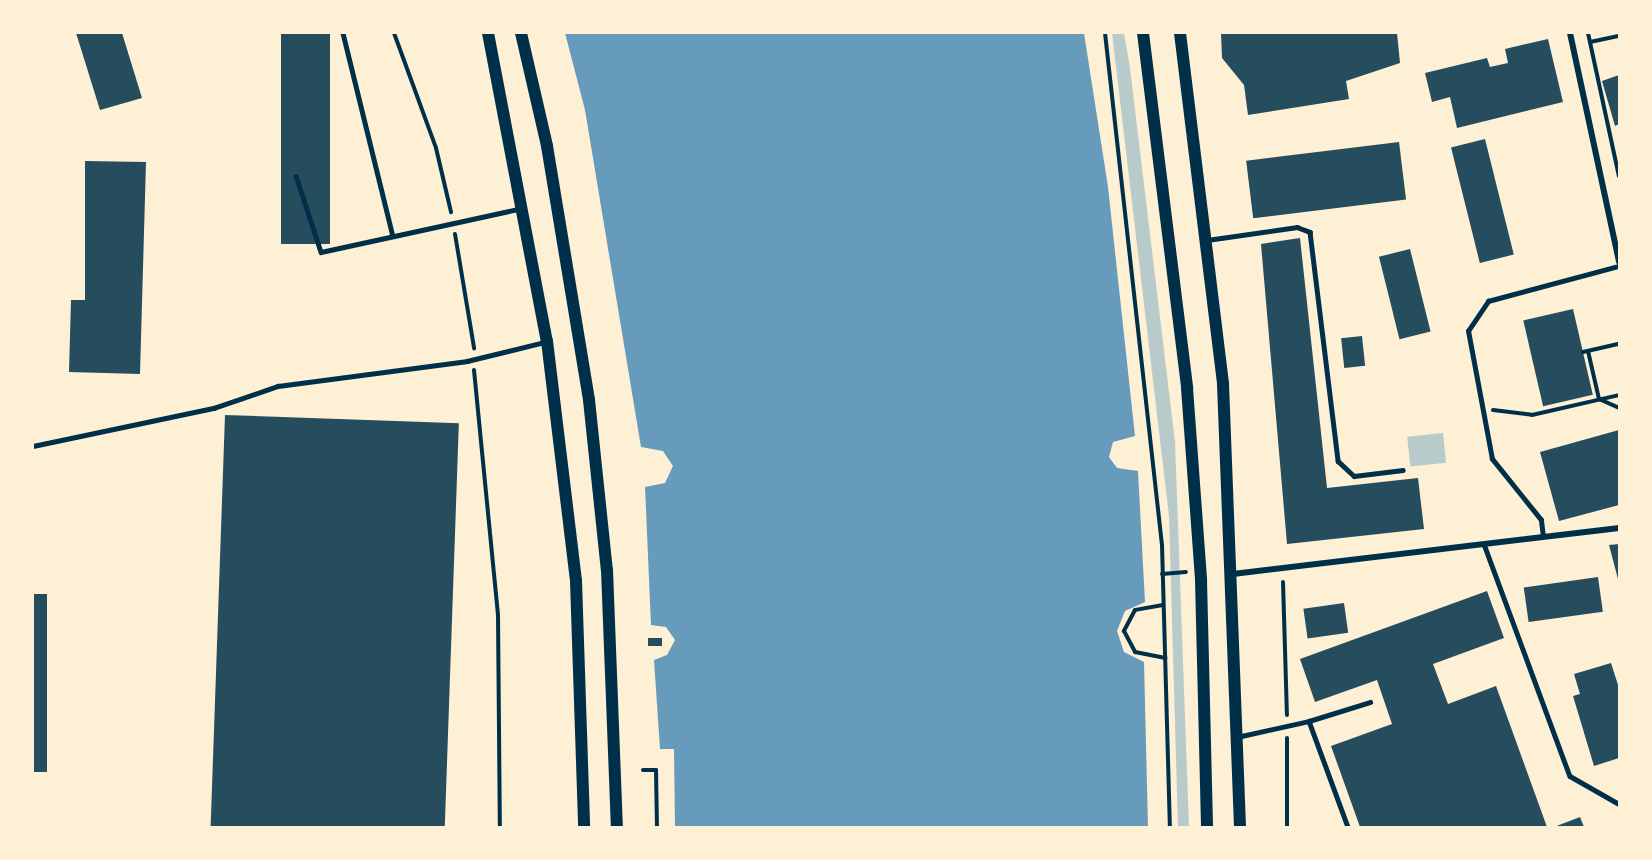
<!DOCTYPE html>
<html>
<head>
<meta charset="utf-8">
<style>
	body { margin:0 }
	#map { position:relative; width:1652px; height:860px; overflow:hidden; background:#fdf0d5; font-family:"Fira Sans",sans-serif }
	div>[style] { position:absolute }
	.green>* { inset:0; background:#b9caca; transform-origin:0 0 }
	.water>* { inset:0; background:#669bbc }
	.building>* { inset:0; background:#264d5e; transform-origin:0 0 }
	.path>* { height:4px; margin:-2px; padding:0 2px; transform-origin:2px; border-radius:2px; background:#003049 }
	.service>* { height:4.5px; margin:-2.25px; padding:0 2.25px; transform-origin:2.25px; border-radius:2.25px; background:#003049 }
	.minor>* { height:6px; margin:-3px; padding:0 3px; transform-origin:3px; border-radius:3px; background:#003049 }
	.secondary>* { height:12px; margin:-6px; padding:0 6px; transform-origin:6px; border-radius:6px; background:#003049 }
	span { translate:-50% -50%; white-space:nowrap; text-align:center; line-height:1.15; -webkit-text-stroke:4.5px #fdf0d5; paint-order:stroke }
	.frame { position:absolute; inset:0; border:34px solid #fdf0d5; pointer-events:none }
</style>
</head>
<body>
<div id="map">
	<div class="green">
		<i style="clip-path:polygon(1112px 33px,1124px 33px,1130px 68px,1175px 442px,1189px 827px,1178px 827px,1169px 516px)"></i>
		<i style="left:1443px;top:433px;width:30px;height:36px;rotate:84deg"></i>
	</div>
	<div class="water">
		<i style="clip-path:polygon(565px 33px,1084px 33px,1108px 187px,1135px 436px,1113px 442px,1109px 457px,1117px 468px,1138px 471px,1145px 602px,1125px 611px,1117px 631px,1124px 652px,1144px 662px,1148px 827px,675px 827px,674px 749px,660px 749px,654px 660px,667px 655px,675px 640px,666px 627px,651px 625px,645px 487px,665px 483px,673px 466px,663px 451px,641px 447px,585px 110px)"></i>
	</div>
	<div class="building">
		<i style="clip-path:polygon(76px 33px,122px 33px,142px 98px,100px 110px)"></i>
		<i style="left:281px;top:33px;width:49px;height:211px"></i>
		<i style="clip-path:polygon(1221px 33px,1397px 33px,1400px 63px,1346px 81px,1349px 99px,1248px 115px,1244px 85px,1222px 58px)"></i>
		<i style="clip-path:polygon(1548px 39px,1563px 102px,1457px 128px,1450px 97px,1432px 102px,1425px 73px,1487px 58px,1490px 67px,1508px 63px,1505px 49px)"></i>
		<i style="clip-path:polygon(1619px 75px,1619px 124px,1615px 126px,1602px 81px)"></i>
		<i style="left:1485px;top:139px;width:119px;height:35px;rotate:76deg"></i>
		<i style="left:1399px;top:142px;width:58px;height:154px;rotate:83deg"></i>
		<i style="clip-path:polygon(85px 161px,146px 162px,140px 374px,69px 372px,71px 300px,85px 300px)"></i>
		<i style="clip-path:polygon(1300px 238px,1327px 488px,1418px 478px,1424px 529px,1287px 544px,1261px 244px)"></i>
		<i style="left:1410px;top:249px;width:85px;height:32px;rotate:76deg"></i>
		<i style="left:1573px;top:309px;width:88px;height:51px;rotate:77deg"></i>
		<i style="left:1362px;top:336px;width:30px;height:21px;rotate:84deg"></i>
		<i style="left:225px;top:415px;width:234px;height:412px;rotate:2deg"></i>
		<i style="clip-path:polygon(1619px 430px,1619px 505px,1559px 521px,1540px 452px)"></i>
		<i style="clip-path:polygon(1619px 544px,1619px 579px,1618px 579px,1609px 545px)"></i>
		<i style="left:1598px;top:577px;width:35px;height:75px;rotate:82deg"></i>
		<i style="clip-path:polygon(1487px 591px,1504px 638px,1433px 664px,1448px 704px,1496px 686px,1547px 827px,1360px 827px,1331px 746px,1392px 724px,1377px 680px,1315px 702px,1300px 659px)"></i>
		<i style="left:33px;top:594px;width:14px;height:178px"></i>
		<i style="left:1344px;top:603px;width:30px;height:41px;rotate:82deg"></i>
		<i style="left:662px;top:638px;width:8px;height:14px;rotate:90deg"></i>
		<i style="clip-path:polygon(1611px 663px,1619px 688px,1619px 758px,1594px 766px,1573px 696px,1580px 694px,1574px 674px)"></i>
		<i style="clip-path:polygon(1580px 817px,1584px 827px,1554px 827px)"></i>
	</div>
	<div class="path">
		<i style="left:394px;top:33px;width:122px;rotate:69.9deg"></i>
		<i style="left:436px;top:148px;width:66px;rotate:76.8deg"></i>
		<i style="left:1105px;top:33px;width:515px;rotate:83.65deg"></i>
		<i style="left:1162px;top:545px;width:282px;rotate:88.4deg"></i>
		<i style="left:1588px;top:33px;width:146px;rotate:77.8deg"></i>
		<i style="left:1590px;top:42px;width:30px;rotate:-12deg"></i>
		<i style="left:455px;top:234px;width:116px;rotate:80.5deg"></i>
		<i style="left:1588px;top:351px;width:49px;rotate:77.1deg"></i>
		<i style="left:1599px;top:399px;width:22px;rotate:24deg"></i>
		<i style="left:1583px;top:352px;width:37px;rotate:-13deg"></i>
		<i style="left:474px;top:370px;width:246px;rotate:84.4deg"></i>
		<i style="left:498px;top:615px;width:212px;rotate:89.5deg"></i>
		<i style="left:1493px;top:410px;width:39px;rotate:7deg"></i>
		<i style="left:1532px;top:415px;width:89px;rotate:-12.9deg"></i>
		<i style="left:1162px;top:574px;width:24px;rotate:-5deg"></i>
		<i style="left:1283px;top:582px;width:133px;rotate:88.3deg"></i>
		<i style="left:1163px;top:605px;width:28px;rotate:170deg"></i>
		<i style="left:1135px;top:610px;width:24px;rotate:118deg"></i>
		<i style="left:1124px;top:631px;width:24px;rotate:62deg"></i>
		<i style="left:1135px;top:652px;width:31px;rotate:11deg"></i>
		<i style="left:643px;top:770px;width:13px"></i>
		<i style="left:656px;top:770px;width:57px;rotate:89deg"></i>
		<i style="left:1287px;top:827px;width:89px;rotate:-90deg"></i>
	</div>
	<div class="service">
		<i style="left:343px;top:33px;width:209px;rotate:76.2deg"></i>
		<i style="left:296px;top:176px;width:80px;rotate:71.8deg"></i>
		<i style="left:321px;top:252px;width:206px;rotate:-12.3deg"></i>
		<i style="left:1207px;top:240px;width:91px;rotate:-8.2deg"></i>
		<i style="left:1297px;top:227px;width:14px;rotate:21deg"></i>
		<i style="left:1310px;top:232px;width:231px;rotate:83deg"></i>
		<i style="left:1338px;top:461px;width:22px;rotate:43deg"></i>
		<i style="left:1354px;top:476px;width:49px;rotate:-7deg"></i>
		<i style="left:33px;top:446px;width:185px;rotate:-11.9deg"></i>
		<i style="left:214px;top:408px;width:68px;rotate:-19deg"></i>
		<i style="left:278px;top:386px;width:191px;rotate:-7.5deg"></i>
		<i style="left:467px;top:361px;width:80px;rotate:-13.7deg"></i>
		<i style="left:1543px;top:537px;width:17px;rotate:-97deg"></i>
		<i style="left:1541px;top:520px;width:78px;rotate:-128.8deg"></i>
		<i style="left:1492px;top:459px;width:130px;rotate:-100.6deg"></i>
		<i style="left:1468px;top:331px;width:36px;rotate:-56deg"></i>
		<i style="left:1488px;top:301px;width:136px;rotate:-15deg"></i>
		<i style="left:1484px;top:544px;width:247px;rotate:69.7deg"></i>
		<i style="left:1570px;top:776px;width:56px;rotate:29.7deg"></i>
		<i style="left:1309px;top:721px;width:64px;rotate:-17.3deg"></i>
		<i style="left:1237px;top:737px;width:74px;rotate:-12.5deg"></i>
		<i style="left:1309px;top:721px;width:113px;rotate:69.8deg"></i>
	</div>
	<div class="minor">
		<i style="left:1570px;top:33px;width:234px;rotate:77.9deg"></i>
		<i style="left:1233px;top:574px;width:389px;rotate:-6.8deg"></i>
	</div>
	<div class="secondary">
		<i style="left:488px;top:33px;width:314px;rotate:79.2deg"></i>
		<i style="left:547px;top:341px;width:242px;rotate:83.1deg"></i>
		<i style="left:576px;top:581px;width:246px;rotate:88.1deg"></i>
		<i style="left:521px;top:33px;width:116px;rotate:77deg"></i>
		<i style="left:547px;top:146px;width:257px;rotate:80.6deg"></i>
		<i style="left:589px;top:400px;width:171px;rotate:84deg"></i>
		<i style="left:607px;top:570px;width:257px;rotate:87.8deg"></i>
		<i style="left:1143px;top:33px;width:358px;rotate:82.9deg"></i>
		<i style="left:1187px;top:388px;width:193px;rotate:85.8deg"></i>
		<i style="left:1201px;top:580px;width:247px;rotate:88.6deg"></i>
		<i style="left:1180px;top:33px;width:354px;rotate:83deg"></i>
		<i style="left:1223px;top:384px;width:443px;rotate:87.8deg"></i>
	</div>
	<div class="frame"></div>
</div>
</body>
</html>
